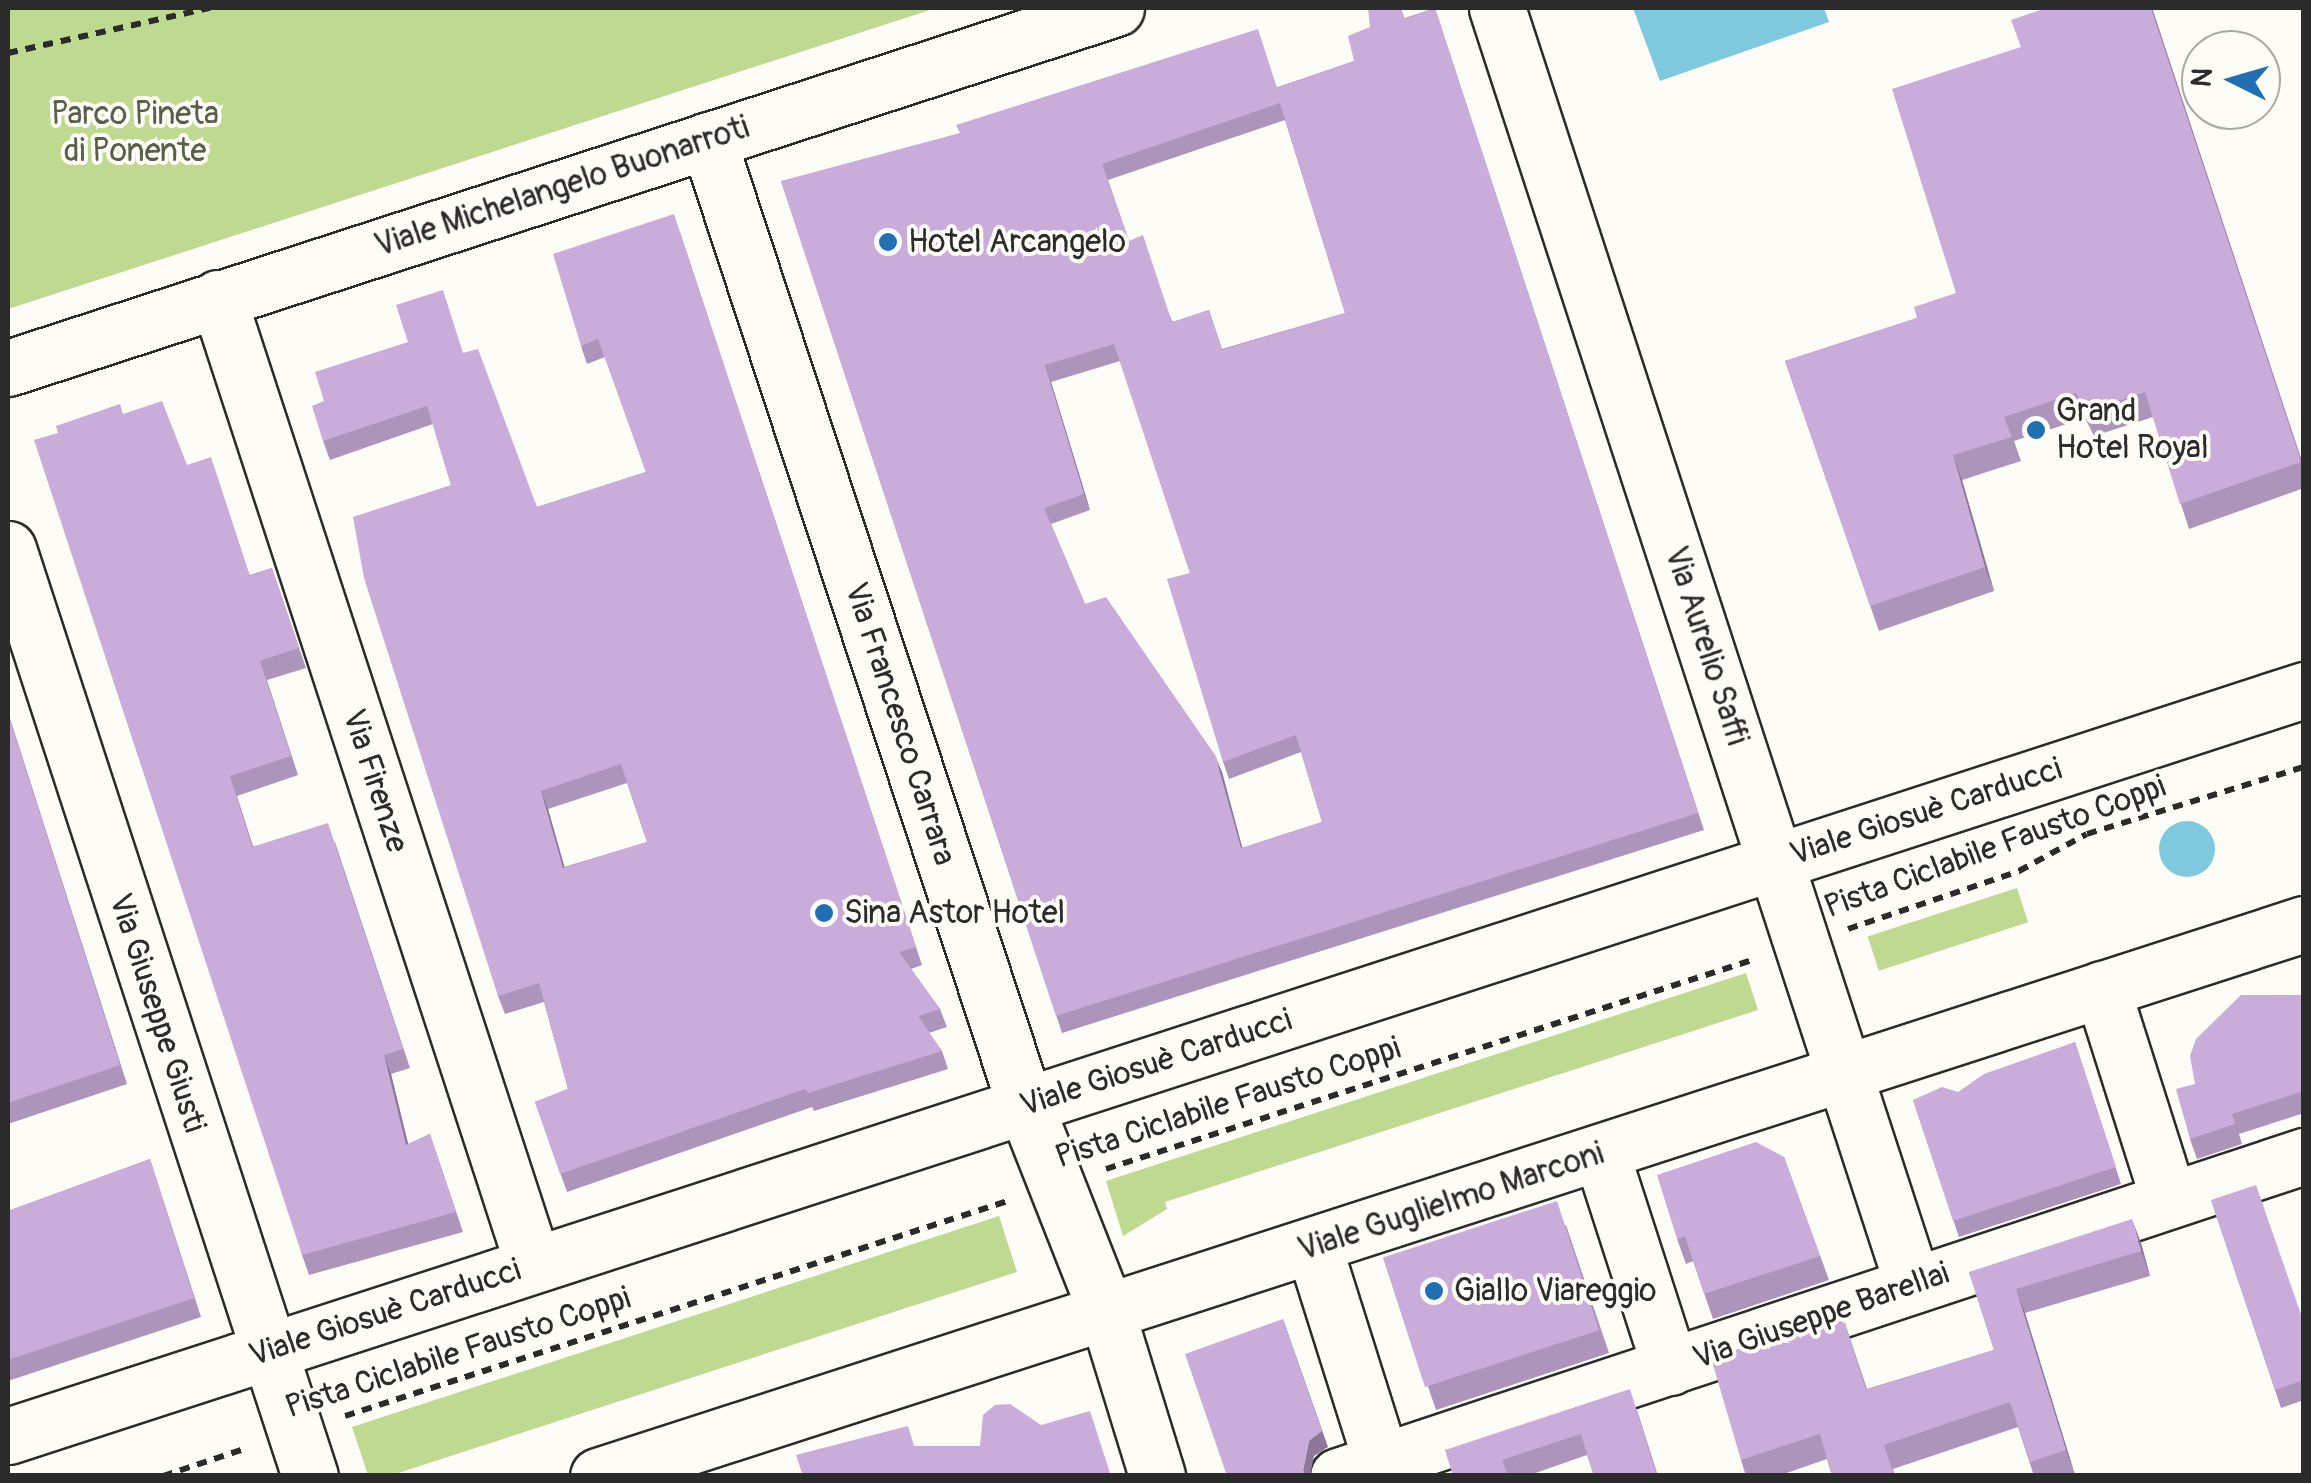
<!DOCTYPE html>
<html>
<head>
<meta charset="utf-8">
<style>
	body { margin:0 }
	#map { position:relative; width:2311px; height:1483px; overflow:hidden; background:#fdfcf7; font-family:Pangolin,sans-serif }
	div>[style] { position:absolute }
	.green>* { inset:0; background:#bed990; transform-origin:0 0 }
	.water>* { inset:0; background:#7ec9de }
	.round { border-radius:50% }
	.path>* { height:6px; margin-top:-3px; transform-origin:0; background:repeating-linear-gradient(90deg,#2b2b2b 0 10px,transparent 0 18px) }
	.roads { filter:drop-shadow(2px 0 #2b2b2b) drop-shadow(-2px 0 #2b2b2b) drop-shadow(0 2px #2b2b2b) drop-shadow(0 -2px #2b2b2b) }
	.street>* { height:55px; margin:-27.5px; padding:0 27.5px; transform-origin:27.5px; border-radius:27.5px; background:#fdfcf7 }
	.secondary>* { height:55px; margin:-27.5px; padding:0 27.5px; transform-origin:27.5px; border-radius:27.5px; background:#fdfcf7 }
	.wall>* { inset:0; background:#ad94bb }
	.shaded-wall>* { inset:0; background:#8d7898 }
	.building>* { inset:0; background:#c9acd9; transform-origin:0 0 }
	.dots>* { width:28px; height:28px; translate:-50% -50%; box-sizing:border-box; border:5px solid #fdfcf7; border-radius:50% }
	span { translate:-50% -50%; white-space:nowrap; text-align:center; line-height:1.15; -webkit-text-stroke:8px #fdfcf7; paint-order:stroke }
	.park-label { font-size:32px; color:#575f49 }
	.street-label { font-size:32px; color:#2b2b2b }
	.poi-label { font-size:32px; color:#2b2b2b }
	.left { translate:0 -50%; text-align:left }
	.frame { position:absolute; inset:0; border:10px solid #2b2b2b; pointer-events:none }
	.north { position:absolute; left:2181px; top:30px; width:100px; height:100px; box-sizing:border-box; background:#fdfcf7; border:2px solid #a9a8a5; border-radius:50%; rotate:275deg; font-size:28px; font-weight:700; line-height:40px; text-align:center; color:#2b2b2b }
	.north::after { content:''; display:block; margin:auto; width:35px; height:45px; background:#1f6fb2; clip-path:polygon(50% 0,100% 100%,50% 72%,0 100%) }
</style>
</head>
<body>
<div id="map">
	<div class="green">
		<i style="clip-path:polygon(8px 8px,936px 8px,8px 309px)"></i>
		<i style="left:2017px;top:888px;width:36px;height:157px;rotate:72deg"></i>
		<i style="clip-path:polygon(1746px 973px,1758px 1010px,1165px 1202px,1167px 1209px,1123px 1236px,1106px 1181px)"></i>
		<i style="clip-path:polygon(999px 1216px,1017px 1272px,392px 1475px,368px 1475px,352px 1427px)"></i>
	</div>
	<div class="water">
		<i style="clip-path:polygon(1633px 8px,1824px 8px,1829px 22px,1660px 81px)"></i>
		<i class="round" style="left:2159px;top:821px;width:56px;height:56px"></i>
	</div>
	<div class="path">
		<i style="left:8px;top:53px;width:207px;rotate:-12.6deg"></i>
		<i style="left:1848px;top:929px;width:181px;rotate:-18.7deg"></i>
		<i style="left:2019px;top:871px;width:77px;rotate:-28.6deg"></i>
		<i style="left:2087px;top:834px;width:227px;rotate:-17.2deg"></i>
		<i style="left:1106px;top:1169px;width:682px;rotate:-17.93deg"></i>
		<i style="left:345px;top:1416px;width:697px;rotate:-17.97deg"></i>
		<i style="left:163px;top:1476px;width:89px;rotate:-18.4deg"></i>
	</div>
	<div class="roads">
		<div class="street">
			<i style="left:1497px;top:8px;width:1343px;rotate:71.96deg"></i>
			<i style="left:708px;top:140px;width:1016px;rotate:71.81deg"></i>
			<i style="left:1025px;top:1105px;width:224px;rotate:68.5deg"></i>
			<i style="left:1107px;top:1313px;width:170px;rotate:72.9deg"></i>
			<i style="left:218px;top:298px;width:1016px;rotate:71.94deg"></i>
			<i style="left:8px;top:549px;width:975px;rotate:71.96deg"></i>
			<i style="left:2102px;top:989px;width:221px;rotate:72.4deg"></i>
			<i style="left:1601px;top:1153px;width:225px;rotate:72.1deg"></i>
			<i style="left:1314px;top:1248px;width:223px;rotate:72.5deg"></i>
			<i style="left:598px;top:1476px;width:1793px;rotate:-17.93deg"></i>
			<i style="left:1338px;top:1476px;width:1018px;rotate:-18.33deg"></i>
		</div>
		<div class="secondary">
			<i style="left:8px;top:368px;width:1165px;rotate:-18deg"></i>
			<i style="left:8px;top:1436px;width:2414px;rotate:-18deg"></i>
		</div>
	</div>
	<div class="wall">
		<i style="clip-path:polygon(evenodd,1435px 8px,1704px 830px,1062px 1033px,781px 181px,1278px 87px,1354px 61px,1405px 18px,1435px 8px,1285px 120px,1345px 313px,1222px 349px,1209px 310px,1173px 322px,1129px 241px,1108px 180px,1285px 120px,1435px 8px,1120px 361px,1190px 573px,1223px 762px,1229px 779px,1301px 752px,1322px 822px,1242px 848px,1222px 772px,1085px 604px,1051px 524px,1090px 510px,1051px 382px,1120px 361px)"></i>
		<i style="clip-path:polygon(2046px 8px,2152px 8px,2304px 467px,2304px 488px,2189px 529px,2153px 417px,2094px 436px,2085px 418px,2014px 441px,2021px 461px,1962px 480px,1994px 591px,1879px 631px,1785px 361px,1917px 318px,1956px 293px,2021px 47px)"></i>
		<i style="clip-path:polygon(evenodd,680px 232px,922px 965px,911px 969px,940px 1009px,947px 1027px,929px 1033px,942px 1051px,948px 1069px,814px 1111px,812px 1107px,567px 1192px,535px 1102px,568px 1089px,544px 1002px,505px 1014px,498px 996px,451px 485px,433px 424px,330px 460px,323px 441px,324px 401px,464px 353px,537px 507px,646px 472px,605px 357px,587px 364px,581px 346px,680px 232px,627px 783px,647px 842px,564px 867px,548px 809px,627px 783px)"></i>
		<i style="clip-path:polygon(124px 414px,187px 465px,250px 575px,272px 568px,306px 668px,267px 680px,298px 775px,237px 796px,253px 846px,335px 842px,410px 1068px,391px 1074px,408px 1144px,430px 1134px,463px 1232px,309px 1275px,302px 1255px)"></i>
		<i style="clip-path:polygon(8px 712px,127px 1084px,8px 1124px)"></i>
		<i style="clip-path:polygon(2304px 995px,2304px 1113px,2239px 1134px,2242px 1144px,2197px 1159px,2190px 1139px,2195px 1084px)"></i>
		<i style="clip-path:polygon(2075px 1042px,2121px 1184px,1959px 1237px,1913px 1100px,1958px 1092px)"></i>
		<i style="clip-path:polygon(1784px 1157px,1829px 1280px,1713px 1319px,1693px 1261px,1686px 1264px,1677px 1239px)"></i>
		<i style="clip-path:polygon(150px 1159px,201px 1317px,8px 1381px,8px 1211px)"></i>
		<i style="clip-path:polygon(2211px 1200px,2304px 1322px,2304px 1400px,2281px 1408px)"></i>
		<i style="clip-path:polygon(1566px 1225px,1609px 1353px,1436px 1410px,1384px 1260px)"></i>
		<i style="clip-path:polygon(2141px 1243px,2150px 1276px,2025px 1313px,2075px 1475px,2034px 1476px,2018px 1427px,1893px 1469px,1895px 1476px,1832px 1476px,1827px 1459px,1778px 1476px,1746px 1476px,1741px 1460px,1842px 1314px,1867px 1389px,1994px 1350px,1969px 1272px)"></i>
		<i style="clip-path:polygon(1637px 1410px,1658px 1476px,1594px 1476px,1587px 1455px,1527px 1476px,1453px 1476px)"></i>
	</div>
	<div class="shaded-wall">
		<i style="clip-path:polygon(2151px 8px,2152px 8px,2304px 469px)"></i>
		<i style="clip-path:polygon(1045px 365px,1051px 382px,1090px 510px,1084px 494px)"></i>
		<i style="clip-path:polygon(1953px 455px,1962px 480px,1994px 591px,1985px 567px)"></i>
		<i style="clip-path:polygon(1215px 755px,1222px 772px,1247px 865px,1241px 848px)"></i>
		<i style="clip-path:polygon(541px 791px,548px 809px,570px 886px,563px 868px)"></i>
		<i style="clip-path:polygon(384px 1055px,391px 1074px,413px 1164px,406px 1145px)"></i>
		<i style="clip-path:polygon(2132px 1219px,2141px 1243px,2150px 1276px,2141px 1251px)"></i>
		<i style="clip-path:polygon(2016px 1289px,2025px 1313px,2075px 1475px,2066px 1450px)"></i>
		<i style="clip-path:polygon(1283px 1319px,1328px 1447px,1314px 1456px,1310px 1476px,1305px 1476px,1303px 1470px,1309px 1441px)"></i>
	</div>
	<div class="building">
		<i style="clip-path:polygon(evenodd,1368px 8px,1401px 8px,1405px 19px,1435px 8px,1698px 813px,1056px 1016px,781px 181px,960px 133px,956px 125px,1258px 29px,1277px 88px,1354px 61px,1348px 36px,1370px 27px,1368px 8px,1280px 103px,1345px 313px,1222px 350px,1209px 310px,1172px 322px,1143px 235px,1129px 241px,1102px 164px,1280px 103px,1368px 8px,1114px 344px,1190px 573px,1167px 579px,1223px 762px,1296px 735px,1322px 822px,1241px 848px,1215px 755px,1106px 597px,1085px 604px,1044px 508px,1084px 494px,1045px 365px,1114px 344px)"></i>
		<i style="clip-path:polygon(2046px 8px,2151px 8px,2301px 462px,2180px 504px,2145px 392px,2086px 412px,2076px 393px,2004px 417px,2012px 437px,1953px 455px,1985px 567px,1870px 606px,1785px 361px,1917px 318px,1914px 307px,1956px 293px,1892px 89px,2021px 47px,2011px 20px)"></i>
		<i style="clip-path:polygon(evenodd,674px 214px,916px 947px,899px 952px,940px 1009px,918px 1016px,942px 1051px,808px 1093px,805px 1089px,560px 1174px,535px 1102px,568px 1089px,539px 983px,498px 996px,364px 578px,353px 517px,451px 485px,427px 406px,323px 441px,312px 406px,324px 401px,315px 372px,408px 342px,396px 305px,443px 290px,463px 353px,478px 349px,537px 507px,646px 472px,598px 339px,581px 346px,553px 254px,674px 214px,621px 764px,647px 842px,563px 868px,541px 791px,621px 764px)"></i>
		<i style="clip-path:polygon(162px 401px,187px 465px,211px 457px,250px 576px,272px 568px,299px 648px,260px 661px,291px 756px,230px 776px,252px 847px,328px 823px,403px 1049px,384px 1055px,406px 1145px,430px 1134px,456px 1212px,302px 1255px,34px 440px,58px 433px,56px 426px,120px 404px,123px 414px)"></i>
		<i style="clip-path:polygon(8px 714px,120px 1065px,8px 1103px)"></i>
		<i style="clip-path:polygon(2241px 995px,2304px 995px,2304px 1091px,2232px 1114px,2235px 1124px,2190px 1139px,2176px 1089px,2195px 1084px,2190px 1056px,2196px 1039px)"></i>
		<i style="clip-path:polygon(2075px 1042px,2116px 1167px,1953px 1221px,1913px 1100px,1942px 1087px,1958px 1092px,1984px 1074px)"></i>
		<i style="clip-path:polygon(1756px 1142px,1784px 1157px,1820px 1256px,1704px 1294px,1685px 1236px,1677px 1239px,1657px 1175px)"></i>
		<i style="clip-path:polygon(150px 1159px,194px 1298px,8px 1360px,8px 1211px)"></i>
		<i style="clip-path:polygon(2256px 1185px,2304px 1323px,2304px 1380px,2275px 1390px,2211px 1200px)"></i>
		<i style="left:1557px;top:1201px;width:136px;height:183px;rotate:72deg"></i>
		<i style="clip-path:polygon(2132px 1219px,2141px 1251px,2016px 1289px,2066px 1450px,2030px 1462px,2010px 1402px,1884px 1445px,1894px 1476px,1832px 1476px,1820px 1434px,1741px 1460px,1711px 1358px,1842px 1314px,1866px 1390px,1994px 1350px,1969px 1272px)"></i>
		<i style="clip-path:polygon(1283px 1319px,1322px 1431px,1309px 1441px,1303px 1470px,1306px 1476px,1227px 1476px,1185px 1354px)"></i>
		<i style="clip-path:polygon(1630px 1389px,1657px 1476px,1594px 1476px,1581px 1434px,1502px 1460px,1508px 1476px,1453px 1476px,1445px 1450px)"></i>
		<i style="clip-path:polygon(1010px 1404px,1041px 1425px,1090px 1411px,1111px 1476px,803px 1476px,796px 1455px,908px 1426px,914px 1446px,980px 1446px,983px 1415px,995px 1405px)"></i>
	</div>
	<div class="dots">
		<i style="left:888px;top:242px;background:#1f6fb2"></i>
		<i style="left:2036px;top:430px;background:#1f6fb2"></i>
		<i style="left:824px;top:913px;background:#1f6fb2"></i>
		<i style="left:1434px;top:1291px;background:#1f6fb2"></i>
	</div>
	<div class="park-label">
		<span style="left:135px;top:133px">Parco Pineta<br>di Ponente</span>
	</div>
	<div class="street-label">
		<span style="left:562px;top:187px;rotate:-18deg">Viale Michelangelo Buonarroti</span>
		<span style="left:1706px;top:646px;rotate:72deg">Via Aurelio Saffi</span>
		<span style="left:900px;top:724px;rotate:72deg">Via Francesco Carrara</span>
		<span style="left:375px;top:781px;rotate:72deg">Via Firenze</span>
		<span style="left:1926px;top:812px;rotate:-18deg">Viale Giosuè Carducci</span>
		<span style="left:1995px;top:847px;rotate:-20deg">Pista Ciclabile Fausto Coppi</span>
		<span style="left:157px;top:1013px;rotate:72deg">Via Giuseppe Giusti</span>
		<span style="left:1156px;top:1063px;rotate:-18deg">Viale Giosuè Carducci</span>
		<span style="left:1228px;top:1103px;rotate:-18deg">Pista Ciclabile Fausto Coppi</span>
		<span style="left:1451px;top:1202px;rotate:-18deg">Viale Guglielmo Marconi</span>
		<span style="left:385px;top:1313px;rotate:-18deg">Viale Giosuè Carducci</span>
		<span style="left:1821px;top:1316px;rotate:-19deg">Via Giuseppe Barellai</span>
		<span style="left:458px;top:1353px;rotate:-18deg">Pista Ciclabile Fausto Coppi</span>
	</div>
	<div class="poi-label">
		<span class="left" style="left:908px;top:242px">Hotel Arcangelo</span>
		<span class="left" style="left:2056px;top:430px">Grand<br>Hotel Royal</span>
		<span class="left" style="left:844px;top:913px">Sina Astor Hotel</span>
		<span class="left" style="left:1454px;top:1291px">Giallo Viareggio</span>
	</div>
	<div class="frame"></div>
	<div class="north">N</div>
</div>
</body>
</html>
